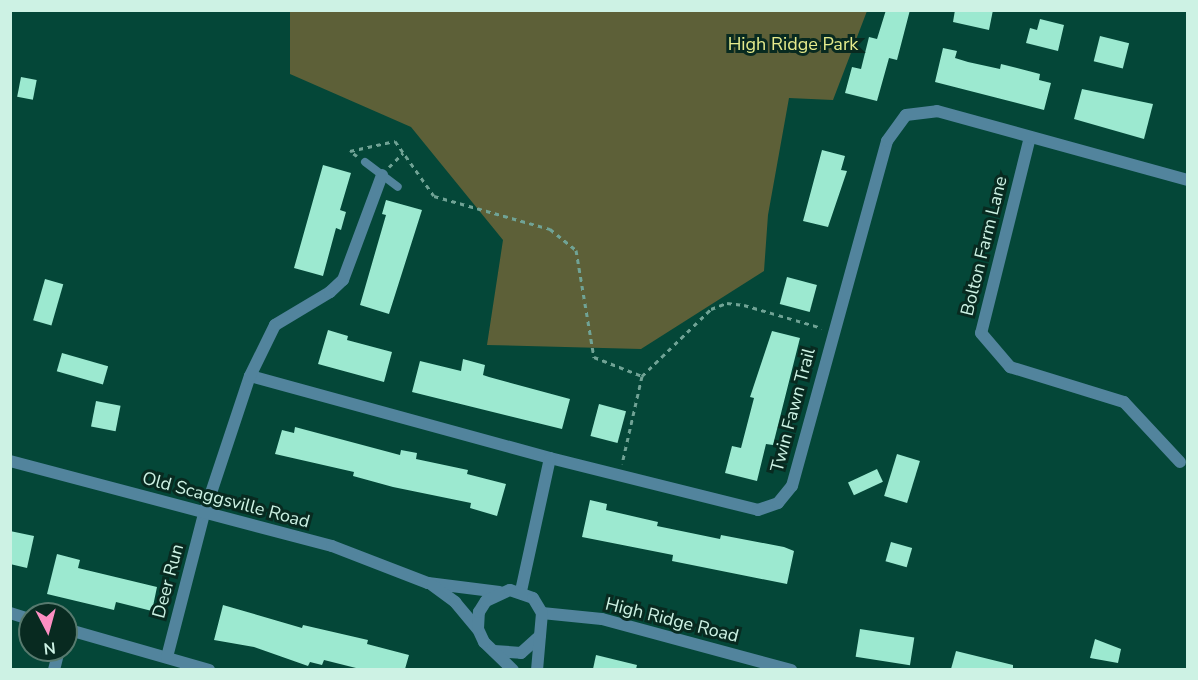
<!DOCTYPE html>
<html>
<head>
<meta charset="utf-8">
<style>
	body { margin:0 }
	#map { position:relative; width:1198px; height:680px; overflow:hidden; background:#044738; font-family:"Nunito Sans",sans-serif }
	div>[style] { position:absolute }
	.green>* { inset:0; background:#5d6038 }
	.building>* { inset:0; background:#9ce9d0; transform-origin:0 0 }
	.path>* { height:3px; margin-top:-1.5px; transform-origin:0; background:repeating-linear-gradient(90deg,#70a395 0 4.5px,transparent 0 9px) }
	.service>* { height:8px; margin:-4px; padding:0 4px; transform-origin:4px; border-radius:4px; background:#52849d }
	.minor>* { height:12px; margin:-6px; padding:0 6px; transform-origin:6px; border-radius:6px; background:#52849d }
	.tertiary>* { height:12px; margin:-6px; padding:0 6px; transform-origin:6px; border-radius:6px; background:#52849d }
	span { translate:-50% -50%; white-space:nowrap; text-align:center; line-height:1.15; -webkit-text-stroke:6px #082a20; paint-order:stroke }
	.park-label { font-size:18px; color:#e5eb8c }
	.street-label { font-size:18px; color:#cdf2e4 }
	.frame { position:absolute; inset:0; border:12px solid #cdf2e4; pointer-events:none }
	.north { position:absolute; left:18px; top:602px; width:60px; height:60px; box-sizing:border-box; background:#082a20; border:2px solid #577a6e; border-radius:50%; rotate:174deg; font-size:16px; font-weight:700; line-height:24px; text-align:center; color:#cdf2e4 }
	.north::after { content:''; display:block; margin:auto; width:21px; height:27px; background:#fc8fc2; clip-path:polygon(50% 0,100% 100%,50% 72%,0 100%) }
</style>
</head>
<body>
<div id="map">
	<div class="green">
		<i style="clip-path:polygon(290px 11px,290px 10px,867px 11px,833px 100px,789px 98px,768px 215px,764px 271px,641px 349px,487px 345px,503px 240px,411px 127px,290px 74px)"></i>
	</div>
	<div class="building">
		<i style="clip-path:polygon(886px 10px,910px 10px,897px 60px,889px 58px,877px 101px,845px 93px,852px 67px,861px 69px,869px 37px,877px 39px)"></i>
		<i style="clip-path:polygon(955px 10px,993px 10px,989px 30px,953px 22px)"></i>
		<i style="clip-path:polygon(1040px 19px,1064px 25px,1058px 51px,1026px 43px,1030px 28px,1037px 30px)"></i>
		<i style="left:1100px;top:36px;width:30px;height:26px;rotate:14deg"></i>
		<i style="clip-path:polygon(943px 48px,957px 51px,955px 58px,968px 62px,1000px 69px,1001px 64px,1040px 74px,1039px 80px,1051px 83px,1044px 110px,935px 82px)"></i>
		<i style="left:21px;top:77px;width:16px;height:20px;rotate:11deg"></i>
		<i style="clip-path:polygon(1082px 89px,1153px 104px,1144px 139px,1074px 119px)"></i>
		<i style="clip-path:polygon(822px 150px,845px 156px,841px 170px,847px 171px,828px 227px,803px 221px)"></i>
		<i style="clip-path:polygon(323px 165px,351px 173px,340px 210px,346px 212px,341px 230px,336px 228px,323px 276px,294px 268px)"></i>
		<i style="clip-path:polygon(386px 200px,422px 210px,389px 314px,360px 305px,386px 215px,382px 214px)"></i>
		<i style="left:787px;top:277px;width:31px;height:28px;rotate:15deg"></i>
		<i style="left:45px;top:279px;width:19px;height:43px;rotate:16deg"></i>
		<i style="clip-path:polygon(328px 330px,348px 336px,347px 340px,392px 352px,384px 382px,318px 364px)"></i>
		<i style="clip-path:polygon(772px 331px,800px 338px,773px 445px,766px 444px,757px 481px,725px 473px,732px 446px,741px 448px,754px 398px,750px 397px)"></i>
		<i style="left:62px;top:353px;width:48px;height:19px;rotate:16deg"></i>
		<i style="clip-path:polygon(463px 359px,485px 365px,483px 375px,489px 377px,570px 399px,562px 429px,412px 392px,420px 361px,461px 371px)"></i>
		<i style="left:96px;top:401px;width:25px;height:26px;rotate:11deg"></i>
		<i style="left:599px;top:404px;width:28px;height:33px;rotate:15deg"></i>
		<i style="clip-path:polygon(295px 427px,400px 455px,401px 450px,417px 453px,416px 459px,468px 470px,467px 474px,506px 484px,497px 516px,470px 508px,471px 503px,393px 487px,353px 476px,354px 472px,275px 454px,282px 430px,294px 433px)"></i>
		<i style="left:897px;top:454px;width:24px;height:44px;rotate:17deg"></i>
		<i style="left:877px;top:469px;width:14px;height:32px;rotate:65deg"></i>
		<i style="clip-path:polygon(590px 500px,607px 504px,606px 510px,658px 522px,657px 526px,720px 539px,721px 535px,784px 547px,794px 551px,787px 584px,672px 561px,673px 555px,582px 537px)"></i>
		<i style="clip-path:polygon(10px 531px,34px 536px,27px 568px,10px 564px)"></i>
		<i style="left:891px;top:542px;width:22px;height:20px;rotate:16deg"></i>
		<i style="clip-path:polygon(57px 554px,80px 560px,78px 568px,157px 587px,152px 611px,116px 602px,114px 610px,47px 594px)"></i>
		<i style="clip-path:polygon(223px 605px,302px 628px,303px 625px,368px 640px,367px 644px,409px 655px,405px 669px,360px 669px,324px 660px,322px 665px,310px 662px,308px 666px,254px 647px,214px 640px)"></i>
		<i style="left:860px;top:629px;width:55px;height:28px;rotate:9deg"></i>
		<i style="clip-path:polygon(1095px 639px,1121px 649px,1118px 663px,1090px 658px)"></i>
		<i style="clip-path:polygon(956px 651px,1013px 665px,1013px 669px,951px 669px)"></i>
		<i style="clip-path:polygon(596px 655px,637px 665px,636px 669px,593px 669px)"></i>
	</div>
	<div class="path">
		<i style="left:357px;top:156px;width:9px;rotate:-144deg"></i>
		<i style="left:350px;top:151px;width:46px;rotate:-12.5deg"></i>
		<i style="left:395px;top:141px;width:67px;rotate:54.7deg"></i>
		<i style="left:434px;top:196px;width:121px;rotate:15.9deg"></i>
		<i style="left:550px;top:229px;width:33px;rotate:39deg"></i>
		<i style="left:576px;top:250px;width:109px;rotate:80.5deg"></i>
		<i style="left:594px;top:357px;width:52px;rotate:21.6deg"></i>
		<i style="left:642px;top:376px;width:90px;rotate:102.8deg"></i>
		<i style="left:389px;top:167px;width:20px;rotate:-45deg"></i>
		<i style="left:642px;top:376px;width:96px;rotate:-44.2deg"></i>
		<i style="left:711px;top:309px;width:17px;rotate:-21deg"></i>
		<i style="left:727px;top:303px;width:17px;rotate:7deg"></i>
		<i style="left:744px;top:305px;width:81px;rotate:16.4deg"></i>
	</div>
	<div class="service">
		<i style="left:365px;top:162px;width:41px;rotate:37.1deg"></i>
	</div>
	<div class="minor">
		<i style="left:1030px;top:137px;width:202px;rotate:104deg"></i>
		<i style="left:981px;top:333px;width:45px;rotate:49.5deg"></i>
		<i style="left:1010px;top:367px;width:119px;rotate:17.1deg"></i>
		<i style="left:1124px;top:402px;width:82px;rotate:47deg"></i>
		<i style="left:250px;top:376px;width:311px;rotate:15.3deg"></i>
		<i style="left:550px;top:458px;width:214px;rotate:14deg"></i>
		<i style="left:758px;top:510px;width:21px;rotate:-19deg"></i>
		<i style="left:778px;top:503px;width:22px;rotate:-51deg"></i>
		<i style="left:792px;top:486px;width:358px;rotate:-74.6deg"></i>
		<i style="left:887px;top:141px;width:32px;rotate:-54deg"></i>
		<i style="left:906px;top:115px;width:31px;rotate:-7deg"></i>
		<i style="left:937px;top:111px;width:260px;rotate:15.4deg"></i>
		<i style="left:521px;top:591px;width:136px;rotate:-77.7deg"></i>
		<i style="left:10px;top:613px;width:21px;rotate:17deg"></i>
		<i style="left:542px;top:613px;width:60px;rotate:5.7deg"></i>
		<i style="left:602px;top:619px;width:196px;rotate:15.1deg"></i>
		<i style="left:66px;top:629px;width:149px;rotate:16deg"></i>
		<i style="left:167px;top:657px;width:148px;rotate:-75.5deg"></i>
		<i style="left:204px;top:514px;width:145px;rotate:-71.6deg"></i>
		<i style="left:250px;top:376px;width:57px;rotate:-63.9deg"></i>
		<i style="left:275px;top:325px;width:64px;rotate:-31deg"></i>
		<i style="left:330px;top:292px;width:18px;rotate:-43deg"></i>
		<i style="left:343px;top:280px;width:112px;rotate:-69.6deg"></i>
		<i style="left:54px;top:670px;width:21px;rotate:-76deg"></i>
	</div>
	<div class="tertiary">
		<i style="left:10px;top:461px;width:333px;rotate:14.8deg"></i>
		<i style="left:332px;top:546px;width:103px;rotate:21.1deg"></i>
		<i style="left:428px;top:583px;width:72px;rotate:7.2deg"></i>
		<i style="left:432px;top:585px;width:29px;rotate:36deg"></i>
		<i style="left:455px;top:602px;width:35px;rotate:50deg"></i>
		<i style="left:494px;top:651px;width:27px;rotate:4deg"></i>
		<i style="left:521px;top:653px;width:25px;rotate:-42deg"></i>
		<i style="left:513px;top:670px;width:40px;rotate:-136deg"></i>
		<i style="left:484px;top:642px;width:14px;rotate:-115deg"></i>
		<i style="left:478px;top:629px;width:17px;rotate:-87deg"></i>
		<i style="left:479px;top:612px;width:13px;rotate:-58deg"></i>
		<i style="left:486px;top:601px;width:26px;rotate:-25deg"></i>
		<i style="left:510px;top:590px;width:24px;rotate:19deg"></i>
		<i style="left:533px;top:598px;width:17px;rotate:59deg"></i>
		<i style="left:542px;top:613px;width:57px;rotate:95deg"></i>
	</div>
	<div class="park-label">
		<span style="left:793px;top:44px">High Ridge Park</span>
	</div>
	<div class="street-label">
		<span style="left:984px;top:246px;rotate:-76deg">Bolton Farm Lane</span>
		<span style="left:793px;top:410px;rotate:-75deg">Twin Fawn Trail</span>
		<span style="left:226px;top:500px;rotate:15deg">Old Scaggsville Road</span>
		<span style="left:168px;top:581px;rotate:-75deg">Deer Run</span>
		<span style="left:672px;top:620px;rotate:14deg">High Ridge Road</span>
	</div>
	<div class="frame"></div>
	<div class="north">N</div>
</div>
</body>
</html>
